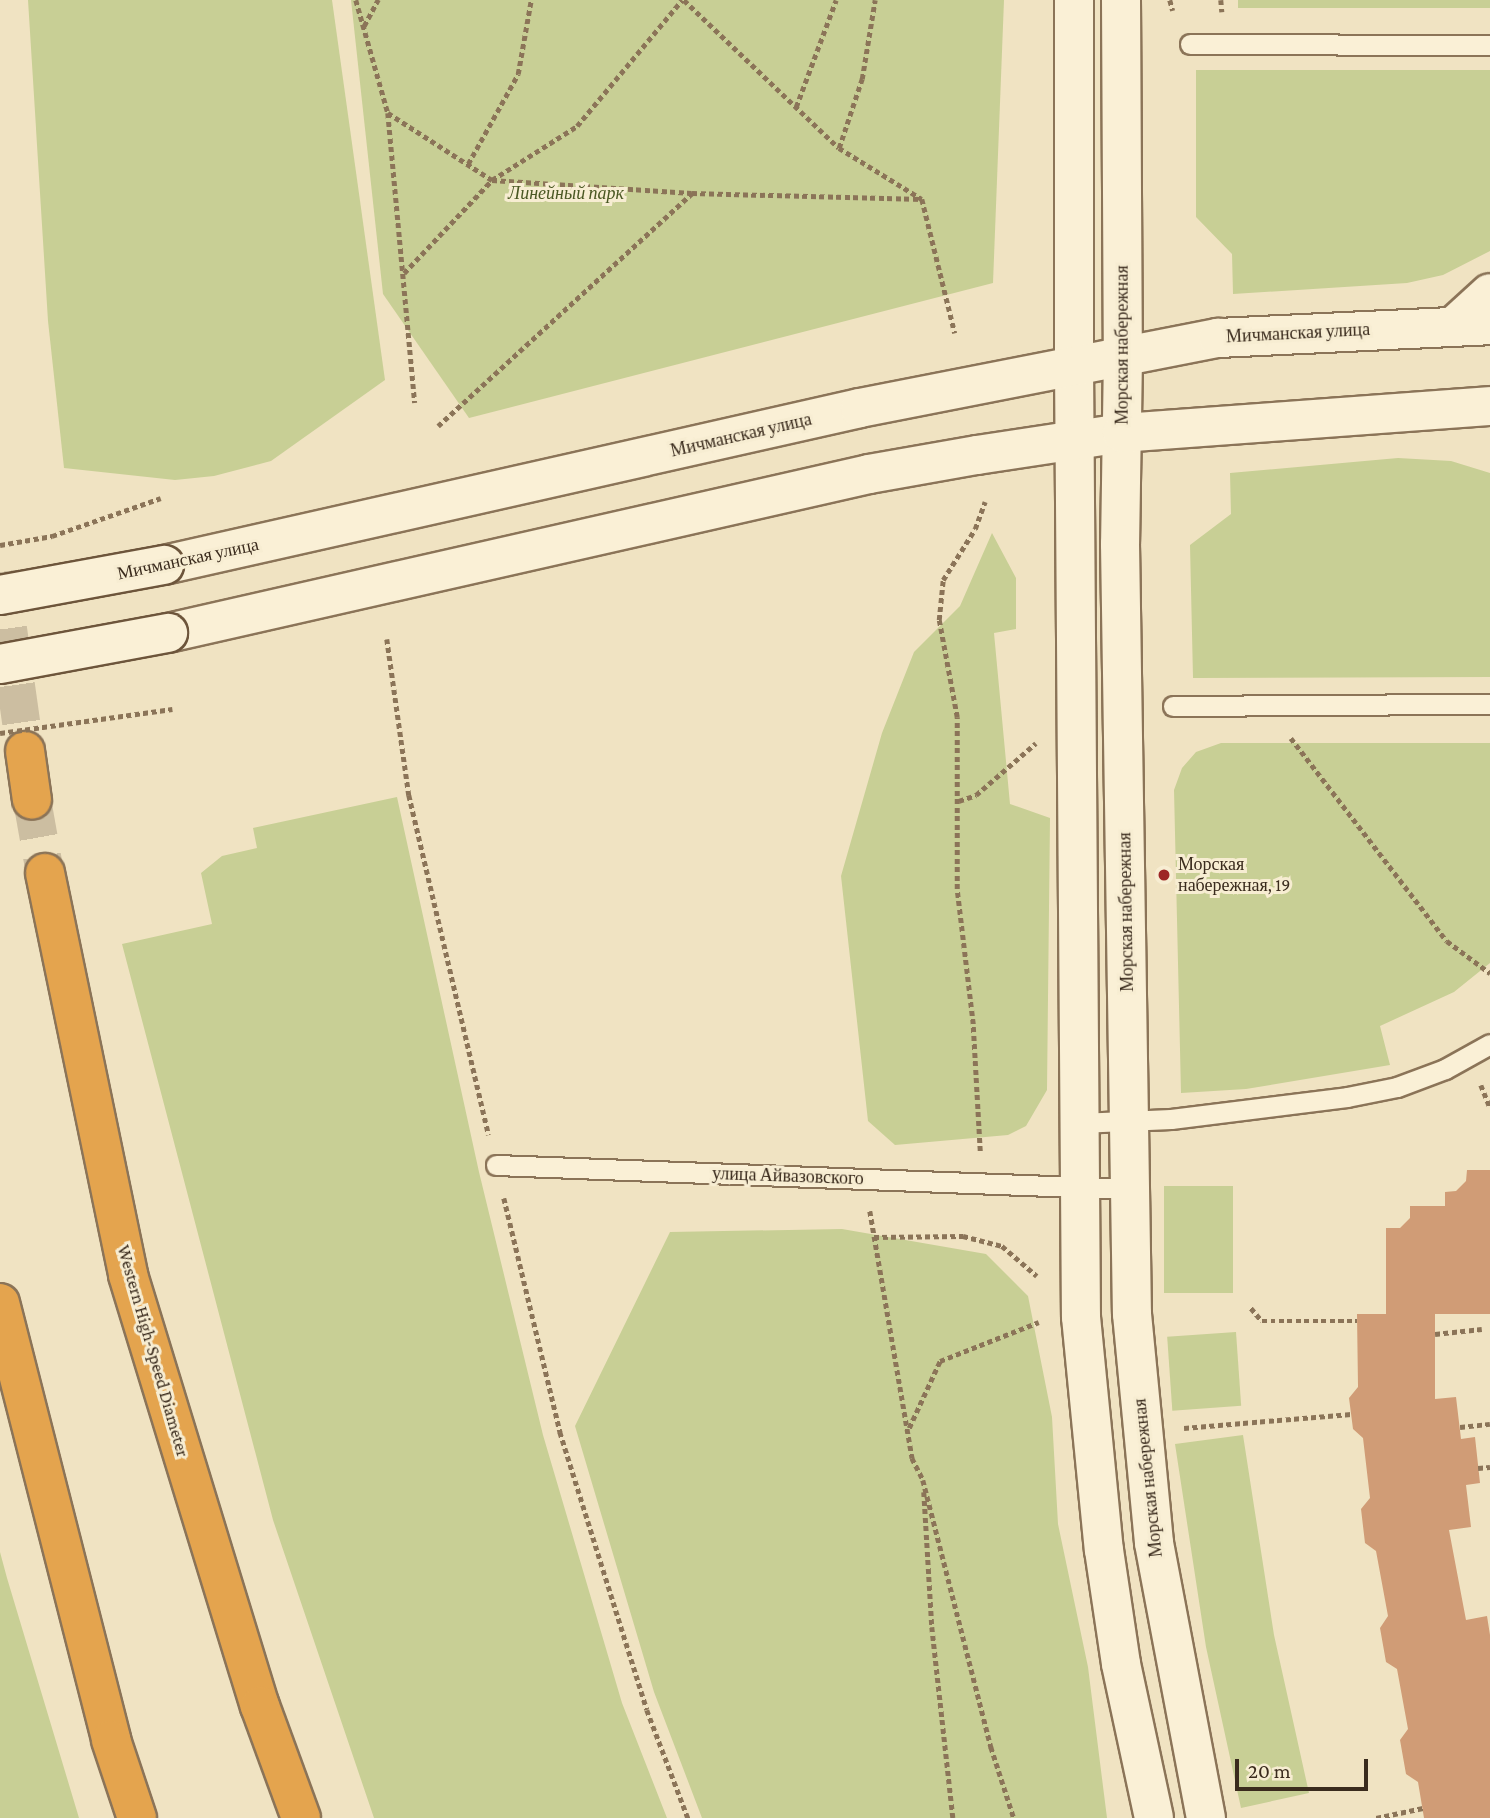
<!DOCTYPE html>
<html>
<head>
<meta charset="utf-8">
<style>
	body { margin:0 }
	#map { position:relative; width:1490px; height:1818px; overflow:hidden; background:#f0e3c2; font-family:"Crimson Pro",serif }
	div>[style] { position:absolute }
	.green>* { inset:0; background:#c8cf95; transform-origin:0 0 }
	.building>* { inset:0; background:#d09c76 }
	.highway-tunnel>* { height:38px; margin-top:-19px; transform-origin:0; background:repeating-linear-gradient(90deg,#ccbea1 0 38px,transparent 0 57px) }
	.path>* { height:4.5px; margin-top:-2.25px; transform-origin:0; background:repeating-linear-gradient(90deg,#8b7458 0 5px,transparent 0 8.5px) }
	.roads { filter:drop-shadow(2px 0 #8b7458) drop-shadow(-2px 0 #8b7458) drop-shadow(0 2px #8b7458) drop-shadow(0 -2px #8b7458) }
	.lane>* { height:19px; margin:-9.5px; padding:0 9.5px; transform-origin:9.5px; border-radius:9.5px; background:#faf0d6 }
	.street>* { height:38px; margin:-19px; padding:0 19px; transform-origin:19px; border-radius:19px; background:#faf0d6 }
	.secondary>* { height:38px; margin:-19px; padding:0 19px; transform-origin:19px; border-radius:19px; background:#faf0d6 }
	.highway>* { height:38px; margin:-19px; padding:0 19px; transform-origin:19px; border-radius:19px; background:#e4a44e }
	.path-bridge>* { height:4.5px; margin-top:-2.25px; transform-origin:0; background:repeating-linear-gradient(90deg,#8b7458 0 5px,transparent 0 8.5px) }
	.bridges { filter:drop-shadow(2px 0 #6d553b) drop-shadow(-2px 0 #6d553b) drop-shadow(0 2px #6d553b) drop-shadow(0 -2px #6d553b) }
	.secondary-bridge>* { height:38px; margin:-19px; padding:0 19px; transform-origin:19px; border-radius:19px; background:#faf0d6 }
	.dots>* { width:19px; height:19px; translate:-50% -50%; box-sizing:border-box; border:4px solid #f7edd2; border-radius:50% }
	span { translate:-50% -50%; white-space:nowrap; text-align:center; line-height:1.15; -webkit-text-stroke:6px #f7edd2; paint-order:stroke }
	.park-label { font-size:18px; color:#4a5823; font-style:italic }
	.street-label { font-size:18px; color:#3a2b1d }
	.poi-label { font-size:18px; color:#3a2b1d }
	.left { translate:0 -50%; text-align:left }
	.scale { position:absolute; left:1235px; top:1759px; width:133px; height:32px; box-sizing:border-box; border:4px solid #3a2b1d; border-top:0; padding-left:9px; font-size:21px; line-height:24px; white-space:nowrap; color:#3a2b1d; -webkit-text-stroke:5px #f7edd2; paint-order:stroke }
</style>
</head>
<body>
<div id="map">
	<div class="green">
		<i style="clip-path:polygon(28px 0,332px 0,385px 380px,271px 461px,214px 476px,175px 480px,64px 468px,48px 321px)"></i>
		<i style="clip-path:polygon(351px 0,1004px 0,993px 283px,469px 418px,383px 294px)"></i>
		<i style="left:1238px;top:0;width:252px;height:8px"></i>
		<i style="clip-path:polygon(1196px 70px,1490px 70px,1490px 251px,1443px 275px,1407px 283px,1233px 294px,1232px 254px,1196px 217px)"></i>
		<i style="clip-path:polygon(1398px 458px,1451px 461px,1490px 473px,1490px 677px,1193px 678px,1190px 545px,1231px 514px,1230px 473px)"></i>
		<i style="clip-path:polygon(992px 533px,1016px 578px,1016px 629px,994px 633px,1010px 804px,1050px 818px,1047px 1090px,1026px 1126px,1008px 1135px,895px 1145px,868px 1121px,841px 876px,882px 733px,914px 652px,960px 606px)"></i>
		<i style="clip-path:polygon(1221px 743px,1490px 743px,1490px 963px,1454px 992px,1380px 1026px,1390px 1065px,1246px 1089px,1181px 1093px,1174px 790px,1182px 768px,1196px 752px)"></i>
		<i style="clip-path:polygon(397px 797px,479px 1172px,543px 1435px,622px 1703px,667px 1818px,374px 1818px,273px 1520px,122px 944px,212px 924px,201px 873px,222px 856px,257px 848px,253px 828px)"></i>
		<i style="left:1164px;top:1186px;width:69px;height:107px"></i>
		<i style="clip-path:polygon(842px 1229px,986px 1254px,1028px 1296px,1052px 1417px,1058px 1524px,1088px 1667px,1107px 1818px,702px 1818px,654px 1692px,575px 1426px,670px 1232px)"></i>
		<i style="left:1236px;top:1332px;width:74px;height:69px;rotate:86deg"></i>
		<i style="clip-path:polygon(1243px 1435px,1274px 1635px,1309px 1793px,1241px 1808px,1206px 1647px,1175px 1444px)"></i>
		<i style="clip-path:polygon(0 1552px,7px 1578px,79px 1818px,0 1818px)"></i>
	</div>
	<div class="building">
		<i style="clip-path:polygon(1467px 1170px,1490px 1170px,1490px 1314px,1435px 1314px,1435px 1399px,1456px 1397px,1461px 1439px,1475px 1437px,1480px 1483px,1466px 1485px,1471px 1527px,1449px 1530px,1466px 1620px,1487px 1616px,1490px 1635px,1490px 1818px,1424px 1818px,1418px 1782px,1406px 1774px,1400px 1740px,1408px 1729px,1397px 1669px,1386px 1662px,1380px 1628px,1388px 1616px,1376px 1551px,1365px 1543px,1361px 1509px,1370px 1498px,1363px 1438px,1353px 1429px,1349px 1398px,1358px 1387px,1357px 1314px,1386px 1314px,1386px 1228px,1400px 1228px,1410px 1218px,1410px 1206px,1445px 1206px,1445px 1192px,1456px 1191px,1466px 1181px)"></i>
	</div>
	<div class="highway-tunnel">
		<i style="left:0;top:572px;width:181px;rotate:82deg"></i>
		<i style="left:32px;top:800px;width:74px;rotate:79.9deg"></i>
	</div>
	<div class="path">
		<i style="left:356px;top:0;width:117px;rotate:74.2deg"></i>
		<i style="left:388px;top:113px;width:291px;rotate:84.7deg"></i>
		<i style="left:684px;top:0;width:214px;rotate:43.7deg"></i>
		<i style="left:839px;top:148px;width:97px;rotate:31.6deg"></i>
		<i style="left:922px;top:199px;width:138px;rotate:76.2deg"></i>
		<i style="left:1170px;top:0;width:11px;rotate:75deg"></i>
		<i style="left:1221px;top:0;width:12px;rotate:85deg"></i>
		<i style="left:364px;top:26px;width:30px;rotate:-62deg"></i>
		<i style="left:796px;top:107px;width:114px;rotate:-69.5deg"></i>
		<i style="left:388px;top:113px;width:124px;rotate:32.8deg"></i>
		<i style="left:492px;top:180px;width:200px;rotate:3.7deg"></i>
		<i style="left:692px;top:193px;width:230px;rotate:1.5deg"></i>
		<i style="left:839px;top:148px;width:73px;rotate:-71.6deg"></i>
		<i style="left:862px;top:79px;width:80px;rotate:-80.7deg"></i>
		<i style="left:468px;top:164px;width:103px;rotate:-60.9deg"></i>
		<i style="left:518px;top:74px;width:75px;rotate:-80deg"></i>
		<i style="left:404px;top:273px;width:128px;rotate:-46.6deg"></i>
		<i style="left:492px;top:180px;width:101px;rotate:-32.4deg"></i>
		<i style="left:577px;top:126px;width:164px;rotate:-50.2deg"></i>
		<i style="left:438px;top:426px;width:345px;rotate:-42.5deg"></i>
		<i style="left:0;top:545px;width:53px;rotate:-9.8deg"></i>
		<i style="left:52px;top:536px;width:115px;rotate:-19.2deg"></i>
		<i style="left:387px;top:639px;width:158px;rotate:82deg"></i>
		<i style="left:409px;top:795px;width:349px;rotate:76.8deg"></i>
		<i style="left:1291px;top:738px;width:256px;rotate:52.5deg"></i>
		<i style="left:1447px;top:941px;width:54px;rotate:36.7deg"></i>
		<i style="left:959px;top:801px;width:18px;rotate:-19deg"></i>
		<i style="left:976px;top:795px;width:79px;rotate:-40.9deg"></i>
		<i style="left:1481px;top:1085px;width:24px;rotate:68deg"></i>
		<i style="left:980px;top:1151px;width:127px;rotate:-93.2deg"></i>
		<i style="left:973px;top:1024px;width:136px;rotate:-96.8deg"></i>
		<i style="left:957px;top:889px;width:172px;rotate:-90deg"></i>
		<i style="left:957px;top:717px;width:99px;rotate:-100.5deg"></i>
		<i style="left:939px;top:620px;width:40px;rotate:-84.3deg"></i>
		<i style="left:943px;top:580px;width:60px;rotate:-57.9deg"></i>
		<i style="left:975px;top:529px;width:29px;rotate:-70deg"></i>
		<i style="left:504px;top:1198px;width:241px;rotate:76.5deg"></i>
		<i style="left:560px;top:1432px;width:291px;rotate:72.6deg"></i>
		<i style="left:647px;top:1710px;width:116px;rotate:69.2deg"></i>
		<i style="left:870px;top:1211px;width:251px;rotate:80.3deg"></i>
		<i style="left:912px;top:1458px;width:25px;rotate:63deg"></i>
		<i style="left:923px;top:1480px;width:276px;rotate:75.7deg"></i>
		<i style="left:991px;top:1747px;width:75px;rotate:72.1deg"></i>
		<i style="left:874px;top:1237px;width:89px;rotate:-0.6deg"></i>
		<i style="left:963px;top:1236px;width:40px;rotate:14.4deg"></i>
		<i style="left:1002px;top:1246px;width:46px;rotate:40.6deg"></i>
		<i style="left:1251px;top:1308px;width:17px;rotate:50deg"></i>
		<i style="left:1262px;top:1321px;width:95px"></i>
		<i style="left:1435px;top:1334px;width:47px;rotate:-6.1deg"></i>
		<i style="left:1460px;top:1427px;width:30px;rotate:-6deg"></i>
		<i style="left:909px;top:1428px;width:74px;rotate:-65.2deg"></i>
		<i style="left:940px;top:1361px;width:106px;rotate:-21.5deg"></i>
		<i style="left:1184px;top:1428px;width:168px;rotate:-4.8deg"></i>
		<i style="left:1478px;top:1468px;width:12px;rotate:-5deg"></i>
		<i style="left:924px;top:1492px;width:135px;rotate:86.6deg"></i>
		<i style="left:932px;top:1627px;width:192px;rotate:83.7deg"></i>
		<i style="left:1376px;top:1818px;width:48px;rotate:-12deg"></i>
	</div>
	<div class="roads">
		<div class="lane">
			<i style="left:1190px;top:44px;width:300px;rotate:0.2deg"></i>
			<i style="left:1173px;top:706px;width:317px;rotate:-0.4deg"></i>
			<i style="left:1079px;top:1123px;width:92px;rotate:-2.5deg"></i>
			<i style="left:1171px;top:1119px;width:177px;rotate:-7.1deg"></i>
			<i style="left:1347px;top:1097px;width:51px;rotate:-11.3deg"></i>
			<i style="left:1397px;top:1087px;width:51px;rotate:-20.6deg"></i>
			<i style="left:1445px;top:1069px;width:51px;rotate:-29.1deg"></i>
			<i style="left:496px;top:1165px;width:633px;rotate:2.17deg"></i>
		</div>
		<div class="street">
			<i style="left:1121px;top:0;width:356px;rotate:89.7deg"></i>
			<i style="left:1455px;top:325px;width:47px;rotate:-42.4deg"></i>
			<i style="left:1074px;top:365px;width:365px;rotate:-90deg"></i>
		</div>
		<div class="secondary">
			<i style="left:1123px;top:356px;width:188px;rotate:90.9deg"></i>
			<i style="left:1120px;top:544px;width:770px;rotate:89.11deg"></i>
			<i style="left:1132px;top:1314px;width:230px;rotate:84.5deg"></i>
			<i style="left:1154px;top:1543px;width:280px;rotate:79.3deg"></i>
			<i style="left:1074px;top:365px;width:952px;rotate:89.58deg"></i>
			<i style="left:1081px;top:1317px;width:234px;rotate:84.4deg"></i>
			<i style="left:1104px;top:1550px;width:115px;rotate:81.5deg"></i>
			<i style="left:1121px;top:1664px;width:157px;rotate:77.9deg"></i>
			<i style="left:164px;top:565px;width:713px;rotate:-12.71deg"></i>
			<i style="left:860px;top:408px;width:365px;rotate:-11.1deg"></i>
			<i style="left:1218px;top:338px;width:272px;rotate:-2.7deg"></i>
			<i style="left:168px;top:633px;width:719px;rotate:-12.78deg"></i>
			<i style="left:869px;top:474px;width:110px;rotate:-10deg"></i>
			<i style="left:977px;top:455px;width:147px;rotate:-8.6deg"></i>
			<i style="left:1122px;top:433px;width:369px;rotate:-4.2deg"></i>
		</div>
		<div class="highway">
			<i style="left:25px;top:751px;width:49px;rotate:81.9deg"></i>
			<i style="left:45px;top:873px;width:410px;rotate:78.3deg"></i>
			<i style="left:128px;top:1275px;width:451px;rotate:73deg"></i>
			<i style="left:260px;top:1706px;width:119px;rotate:69.9deg"></i>
			<i style="left:0;top:1303px;width:451px;rotate:75.7deg"></i>
			<i style="left:111px;top:1740px;width:82px;rotate:71.6deg"></i>
		</div>
	</div>
	<div class="path-bridge">
		<i style="left:0;top:733px;width:174px;rotate:-7.9deg"></i>
	</div>
	<div class="bridges">
		<div class="secondary-bridge">
			<i style="left:0;top:595px;width:167px;rotate:-10.4deg"></i>
			<i style="left:0;top:664px;width:171px;rotate:-10.5deg"></i>
		</div>
	</div>
	<div class="dots">
		<i style="left:1164px;top:875px;background:#9d2525"></i>
	</div>
	<div class="park-label">
		<span style="left:566px;top:193px">Линейный парк</span>
	</div>
	<div class="street-label">
		<span style="left:1298px;top:333px;rotate:-3deg">Мичманская улица</span>
		<span style="left:1122px;top:345px;rotate:-90deg">Морская набережная</span>
		<span style="left:741px;top:435px;rotate:-13deg">Мичманская улица</span>
		<span style="left:188px;top:559px;rotate:-12deg">Мичманская улица</span>
		<span style="left:1126px;top:912px;rotate:-91deg">Морская набережная</span>
		<span style="left:788px;top:1176px;rotate:2deg">улица Айвазовского</span>
		<span style="left:153px;top:1351px;rotate:74deg">Western High-Speed Diameter</span>
		<span style="left:1148px;top:1478px;rotate:-96deg">Морская набережная</span>
	</div>
	<div class="poi-label">
		<span class="left" style="left:1178px;top:875px">Морская<br>набережная, 19</span>
	</div>
	<div class="scale">20 m</div>
</div>
</body>
</html>
